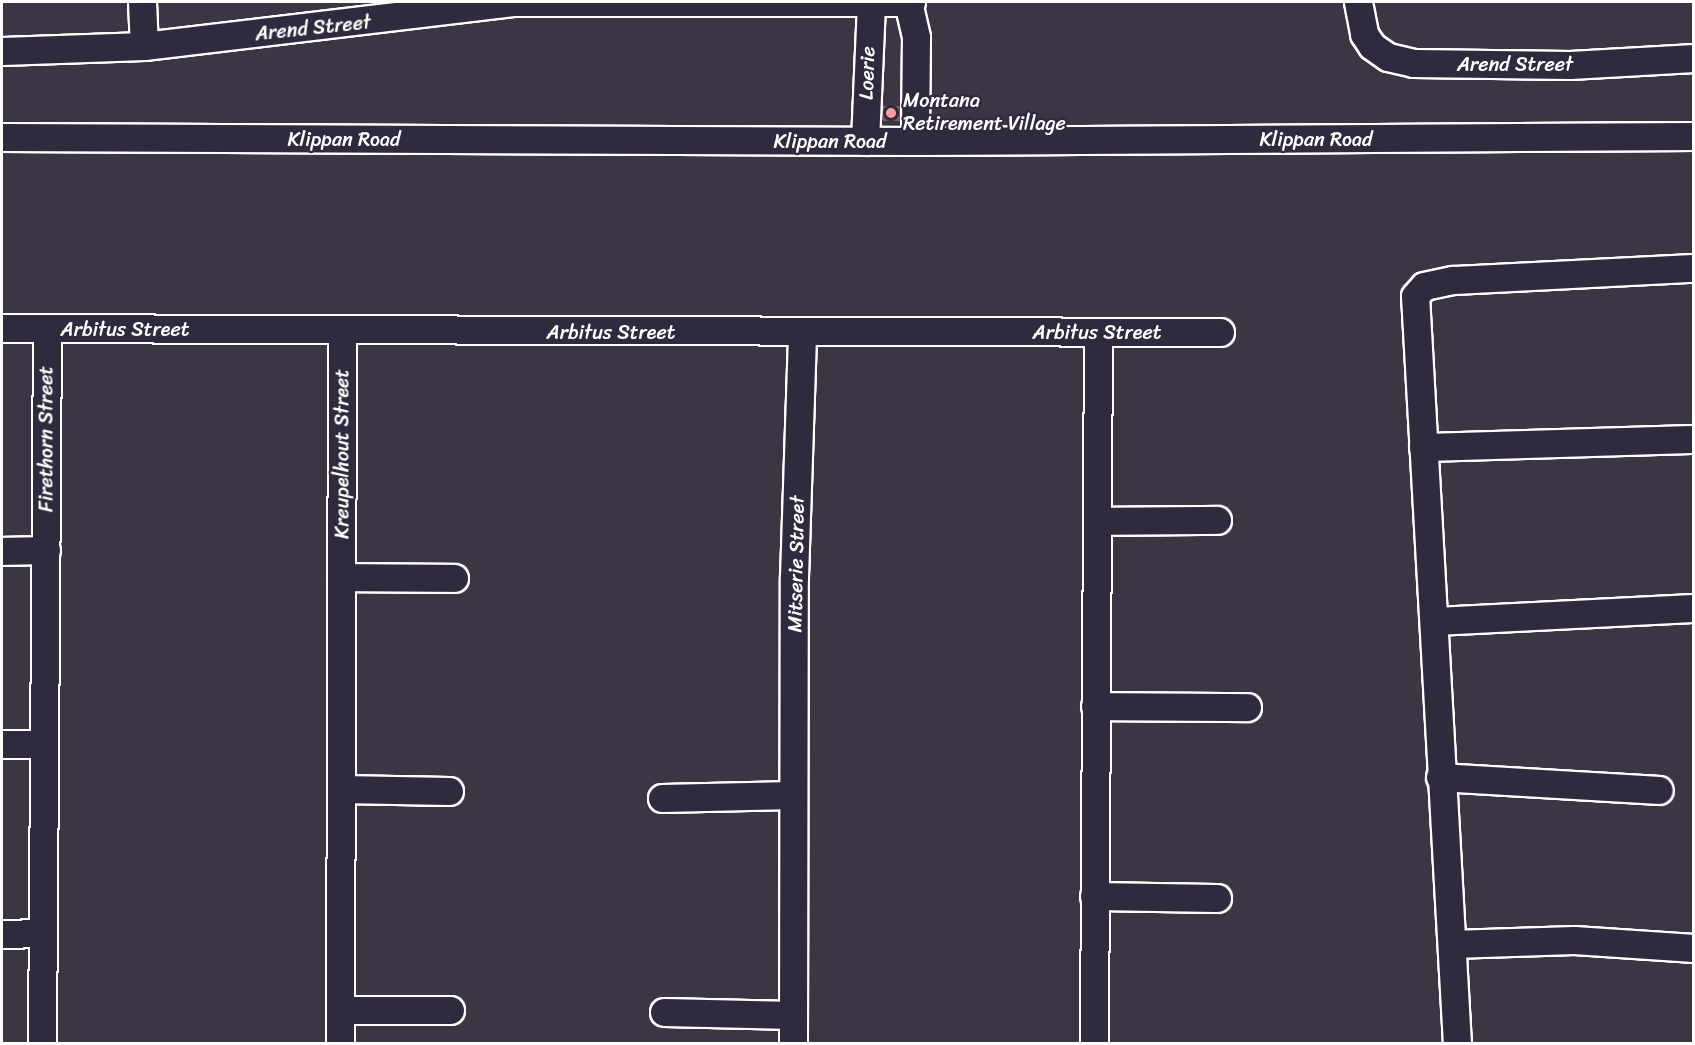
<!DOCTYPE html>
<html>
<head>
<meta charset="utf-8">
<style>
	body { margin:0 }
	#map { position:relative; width:1695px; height:1045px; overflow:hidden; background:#3d3444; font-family:Sriracha,sans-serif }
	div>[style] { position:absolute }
	.building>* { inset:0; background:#735c61; transform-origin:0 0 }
	.roads { filter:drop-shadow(2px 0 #fff) drop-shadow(-2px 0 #fff) drop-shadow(0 2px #fff) drop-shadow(0 -2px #fff) }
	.minor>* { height:27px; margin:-13.5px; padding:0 13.5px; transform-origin:13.5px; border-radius:13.5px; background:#2f2a3d }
	.dots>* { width:16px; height:16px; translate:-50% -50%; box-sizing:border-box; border:3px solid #2f2a3d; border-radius:50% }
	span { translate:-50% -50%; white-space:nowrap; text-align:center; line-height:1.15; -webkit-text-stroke:4.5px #2f2a3d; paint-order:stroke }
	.street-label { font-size:20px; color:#fff }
	.poi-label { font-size:20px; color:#fff }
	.left { translate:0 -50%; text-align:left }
	.frame { position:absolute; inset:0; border:3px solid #fff; pointer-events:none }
</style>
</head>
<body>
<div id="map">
	<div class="building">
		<i style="left:882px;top:106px;width:18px;height:15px"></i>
	</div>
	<div class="roads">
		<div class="minor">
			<i style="left:142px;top:2px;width:44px;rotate:87.4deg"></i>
			<i style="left:908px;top:2px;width:36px;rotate:77deg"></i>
			<i style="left:916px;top:37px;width:104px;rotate:90.6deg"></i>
			<i style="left:1358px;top:2px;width:33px;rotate:79deg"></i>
			<i style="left:1364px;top:34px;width:14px;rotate:56deg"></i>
			<i style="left:1372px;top:46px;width:19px;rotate:35deg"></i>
			<i style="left:1388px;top:57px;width:26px;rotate:13deg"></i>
			<i style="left:1413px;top:63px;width:157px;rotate:0.7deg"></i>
			<i style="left:1570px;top:65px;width:124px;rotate:-3.2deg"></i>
			<i style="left:2px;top:51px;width:142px;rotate:-2deg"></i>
			<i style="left:144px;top:46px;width:373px;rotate:-6.8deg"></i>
			<i style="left:514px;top:2px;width:397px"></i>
			<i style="left:2px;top:137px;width:913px;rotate:0.25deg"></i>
			<i style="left:915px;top:141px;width:779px;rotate:-0.37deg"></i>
			<i style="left:865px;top:141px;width:135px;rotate:-87.5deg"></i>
			<i style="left:2px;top:328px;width:1218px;rotate:0.19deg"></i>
			<i style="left:1423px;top:447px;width:271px;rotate:-1.7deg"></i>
			<i style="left:1097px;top:521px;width:120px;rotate:-0.5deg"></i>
			<i style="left:2px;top:551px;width:44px;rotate:-1.3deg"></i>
			<i style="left:341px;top:577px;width:113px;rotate:0.5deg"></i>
			<i style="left:1434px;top:621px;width:260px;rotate:-2.9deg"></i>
			<i style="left:1095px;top:706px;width:152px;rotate:0.4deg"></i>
			<i style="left:2px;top:744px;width:42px"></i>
			<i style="left:1440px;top:777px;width:219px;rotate:3.4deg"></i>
			<i style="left:341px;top:789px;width:108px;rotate:1.1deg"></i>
			<i style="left:662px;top:798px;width:131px;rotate:-1.3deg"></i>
			<i style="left:1094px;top:896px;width:123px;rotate:0.9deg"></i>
			<i style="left:2px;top:934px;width:41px;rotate:-1.4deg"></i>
			<i style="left:1452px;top:944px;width:122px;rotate:-1.9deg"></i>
			<i style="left:1574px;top:940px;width:120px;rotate:3.8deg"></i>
			<i style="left:340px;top:1010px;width:110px"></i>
			<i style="left:664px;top:1012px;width:129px;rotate:1.3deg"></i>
			<i style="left:42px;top:1044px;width:716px;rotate:-89.6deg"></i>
			<i style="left:340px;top:1044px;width:713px;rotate:-89.84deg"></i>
			<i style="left:793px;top:1044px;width:467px;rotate:-89.9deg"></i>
			<i style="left:794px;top:577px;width:244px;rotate:-88.1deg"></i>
			<i style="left:1094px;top:1044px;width:712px;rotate:-89.68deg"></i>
			<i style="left:1457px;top:1044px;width:749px;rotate:-93.21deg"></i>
			<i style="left:1415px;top:296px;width:13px;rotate:-48deg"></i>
			<i style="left:1424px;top:286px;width:30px;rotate:-12deg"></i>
			<i style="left:1453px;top:280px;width:241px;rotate:-2.9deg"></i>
		</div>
	</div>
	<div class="dots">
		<i style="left:891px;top:113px;background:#ff9aa2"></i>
	</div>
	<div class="street-label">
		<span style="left:313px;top:28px;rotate:-6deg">Arend Street</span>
		<span style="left:1515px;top:64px">Arend Street</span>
		<span style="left:867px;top:73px;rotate:-88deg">Loerie</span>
		<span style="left:344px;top:139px">Klippan Road</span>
		<span style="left:1316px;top:139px">Klippan Road</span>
		<span style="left:830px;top:141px">Klippan Road</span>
		<span style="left:125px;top:329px">Arbitus Street</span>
		<span style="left:611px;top:332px">Arbitus Street</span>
		<span style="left:1097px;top:332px">Arbitus Street</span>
		<span style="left:46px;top:439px;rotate:-90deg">Firethorn Street</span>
		<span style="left:342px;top:454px;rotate:-90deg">Kreupelhout Street</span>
		<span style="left:796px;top:564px;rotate:-89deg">Mitserie Street</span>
	</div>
	<div class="poi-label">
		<span class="left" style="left:903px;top:112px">Montana<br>Retirement Village</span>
	</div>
	<div class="frame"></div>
</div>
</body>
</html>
